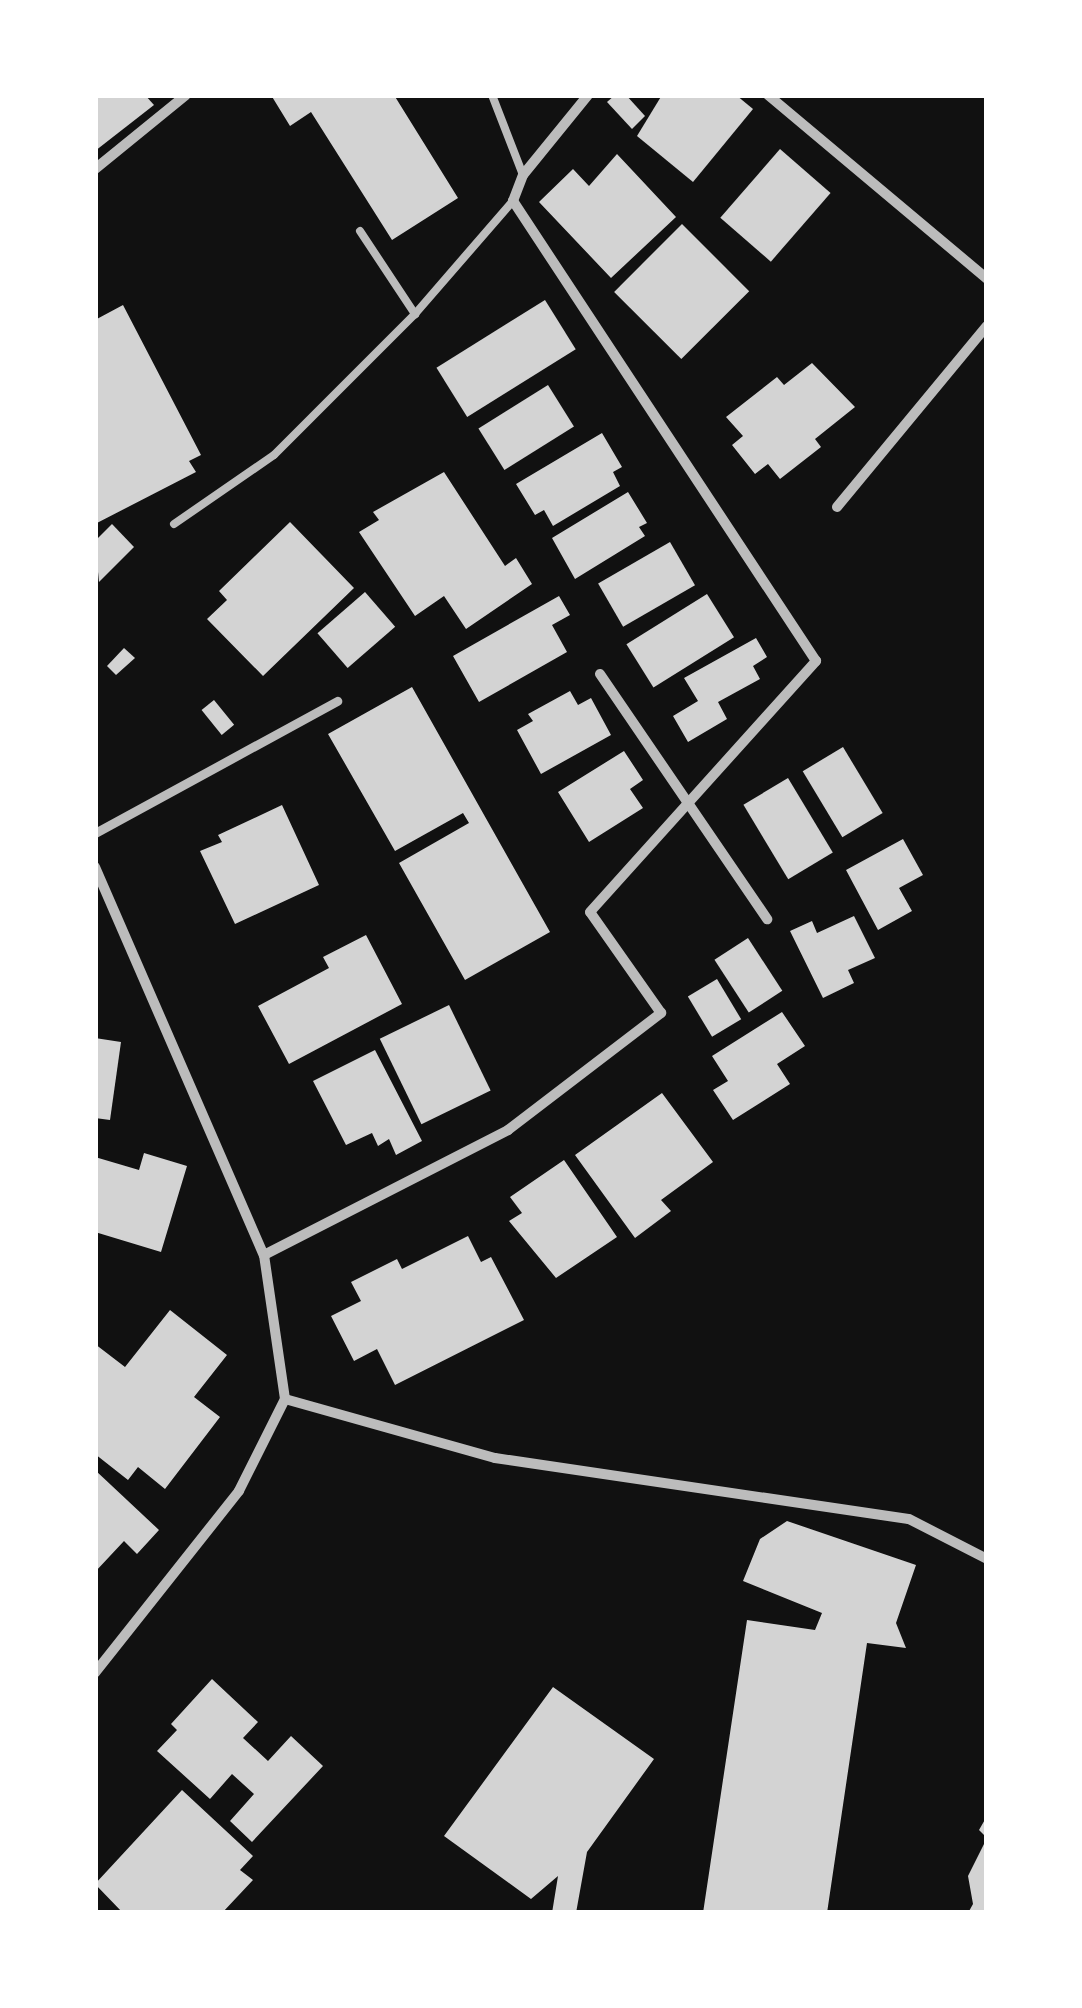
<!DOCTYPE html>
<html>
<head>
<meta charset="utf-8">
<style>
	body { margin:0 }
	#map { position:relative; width:1082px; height:2008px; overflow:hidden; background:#111; font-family:"PT Sans",sans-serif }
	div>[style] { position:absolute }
	.building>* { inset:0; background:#d3d3d3; transform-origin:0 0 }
	.service>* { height:8px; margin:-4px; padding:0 4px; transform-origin:4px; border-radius:4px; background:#bcbcbc }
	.pedestrian>* { height:9px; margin:-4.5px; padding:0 4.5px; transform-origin:4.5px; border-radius:4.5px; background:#bcbcbc }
	.minor>* { height:10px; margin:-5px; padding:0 5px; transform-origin:5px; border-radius:5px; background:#bcbcbc }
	span { translate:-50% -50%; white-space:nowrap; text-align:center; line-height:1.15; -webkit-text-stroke:8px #fff; paint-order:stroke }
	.frame { position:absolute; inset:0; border:98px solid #fff; pointer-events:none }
</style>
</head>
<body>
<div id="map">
	<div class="building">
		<i style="clip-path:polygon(95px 95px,145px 95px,154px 105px,95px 151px)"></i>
		<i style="clip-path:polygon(271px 95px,394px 95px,458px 198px,392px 240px,311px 112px,290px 126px)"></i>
		<i style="clip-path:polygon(615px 95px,626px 95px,645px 116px,632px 129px,607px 102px)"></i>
		<i style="clip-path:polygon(662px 95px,736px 95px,753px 109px,693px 182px,637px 136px)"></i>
		<i style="left:780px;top:149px;width:67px;height:91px;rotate:41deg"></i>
		<i style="clip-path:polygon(617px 154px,676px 217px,611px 278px,539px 202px,573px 169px,589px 186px)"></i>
		<i style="left:682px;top:224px;width:95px;height:96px;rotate:45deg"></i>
		<i style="left:545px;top:300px;width:58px;height:128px;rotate:58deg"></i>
		<i style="clip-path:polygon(123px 305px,201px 455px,189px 461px,196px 472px,95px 524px,95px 320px)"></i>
		<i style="clip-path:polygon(812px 363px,855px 407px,815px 439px,821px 447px,780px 479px,768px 464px,755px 474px,732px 445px,743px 436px,726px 417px,777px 377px,784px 385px)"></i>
		<i style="left:548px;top:385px;width:49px;height:82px;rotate:58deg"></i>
		<i style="clip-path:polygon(602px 433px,622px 467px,613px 472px,620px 486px,553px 526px,544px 510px,535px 515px,516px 484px)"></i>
		<i style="clip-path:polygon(444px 472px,505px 566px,516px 558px,532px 584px,466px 629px,444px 596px,415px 616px,359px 532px,379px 520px,373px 512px)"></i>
		<i style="clip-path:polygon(628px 492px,647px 523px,639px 527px,645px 536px,575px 579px,552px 538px)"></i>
		<i style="clip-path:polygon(290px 522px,354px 588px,263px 676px,207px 619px,227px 600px,219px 591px)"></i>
		<i style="clip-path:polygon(112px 524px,134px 547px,99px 582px,95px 541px)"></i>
		<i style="left:670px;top:542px;width:50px;height:83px;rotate:60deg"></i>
		<i style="left:365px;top:592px;width:46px;height:63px;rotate:49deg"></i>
		<i style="left:707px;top:594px;width:51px;height:95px;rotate:58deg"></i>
		<i style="clip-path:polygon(559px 596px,570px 615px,552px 625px,567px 652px,479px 702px,453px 656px)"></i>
		<i style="clip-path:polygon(756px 638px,767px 657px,753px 666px,760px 679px,718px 702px,727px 719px,688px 742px,673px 716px,698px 701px,684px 678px)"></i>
		<i style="clip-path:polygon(124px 648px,135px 658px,116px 675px,107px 666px)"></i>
		<i style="clip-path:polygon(412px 687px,550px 932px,465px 980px,399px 863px,469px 823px,463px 813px,395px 851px,328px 734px)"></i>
		<i style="clip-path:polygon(570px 691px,578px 705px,591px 698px,611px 735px,541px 774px,517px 730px,533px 721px,528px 714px)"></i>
		<i style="left:214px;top:700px;width:32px;height:16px;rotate:51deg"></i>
		<i style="left:843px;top:747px;width:77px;height:47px;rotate:59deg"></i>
		<i style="clip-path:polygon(624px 751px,643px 780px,630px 789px,643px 808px,589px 842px,558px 792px)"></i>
		<i style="left:788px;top:778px;width:87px;height:52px;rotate:59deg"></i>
		<i style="clip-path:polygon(282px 805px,319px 885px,235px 924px,200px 851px,222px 842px,218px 835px)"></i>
		<i style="clip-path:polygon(903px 839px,923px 875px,899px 888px,912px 911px,878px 930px,846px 870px)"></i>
		<i style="clip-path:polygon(854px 916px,875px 958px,848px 970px,854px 983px,823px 998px,790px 931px,812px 921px,817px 933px)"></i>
		<i style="clip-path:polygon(366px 935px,402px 1004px,289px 1064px,258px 1006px,329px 968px,323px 957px)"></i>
		<i style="left:748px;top:938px;width:63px;height:40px;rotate:57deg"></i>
		<i style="left:717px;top:979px;width:47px;height:34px;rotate:59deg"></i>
		<i style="left:449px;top:1005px;width:95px;height:77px;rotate:64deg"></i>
		<i style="clip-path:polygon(782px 1012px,805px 1046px,777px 1064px,790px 1084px,733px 1120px,713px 1090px,728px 1081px,712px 1056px)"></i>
		<i style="clip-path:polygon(95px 1038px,121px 1042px,110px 1120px,95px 1118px)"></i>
		<i style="clip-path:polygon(375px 1050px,422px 1141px,396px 1155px,389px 1139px,378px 1146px,372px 1133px,346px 1145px,313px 1081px)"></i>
		<i style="clip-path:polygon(662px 1093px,713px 1162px,661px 1200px,671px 1211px,635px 1238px,575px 1155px)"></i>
		<i style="clip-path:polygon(144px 1153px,187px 1166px,161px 1252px,95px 1232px,95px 1157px,139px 1170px)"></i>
		<i style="clip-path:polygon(564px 1160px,617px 1237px,556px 1278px,509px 1221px,522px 1213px,510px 1197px)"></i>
		<i style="clip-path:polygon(468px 1236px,481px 1262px,491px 1257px,524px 1320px,395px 1385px,377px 1349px,354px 1361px,331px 1316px,361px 1301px,351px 1282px,397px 1259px,402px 1269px)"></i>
		<i style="clip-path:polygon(170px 1310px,227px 1355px,194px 1397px,220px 1417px,165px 1489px,138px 1467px,128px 1480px,95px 1454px,95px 1344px,125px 1367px)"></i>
		<i style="clip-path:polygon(95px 1470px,159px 1530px,137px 1554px,124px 1541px,95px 1572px)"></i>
		<i style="clip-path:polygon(787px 1521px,916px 1565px,896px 1623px,906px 1648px,867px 1643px,827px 1913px,703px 1913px,747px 1620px,815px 1630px,822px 1613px,743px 1581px,760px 1539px)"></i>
		<i style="clip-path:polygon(212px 1679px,258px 1722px,243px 1738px,268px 1761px,291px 1736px,323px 1766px,252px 1842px,230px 1821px,254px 1794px,232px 1774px,210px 1799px,157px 1751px,177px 1730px,171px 1724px)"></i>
		<i style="clip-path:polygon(553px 1687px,654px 1759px,587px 1852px,576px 1913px,552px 1913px,558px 1876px,531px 1899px,444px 1836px)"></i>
		<i style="clip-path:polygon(182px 1790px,253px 1856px,240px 1870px,253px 1880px,222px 1913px,123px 1913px,95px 1884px)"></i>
		<i style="clip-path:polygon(987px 1816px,987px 1913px,968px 1913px,973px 1904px,968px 1876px,987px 1838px,979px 1830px)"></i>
	</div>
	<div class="service">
		<i style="left:492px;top:95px;width:86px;rotate:68.8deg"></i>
		<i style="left:360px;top:231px;width:100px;rotate:56.5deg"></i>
		<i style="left:174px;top:524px;width:121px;rotate:-34.6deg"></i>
		<i style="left:274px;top:455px;width:199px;rotate:-45deg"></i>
		<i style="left:415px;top:314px;width:150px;rotate:-49.1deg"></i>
	</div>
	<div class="pedestrian">
		<i style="left:95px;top:833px;width:276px;rotate:-28.6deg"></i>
	</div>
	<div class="minor">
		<i style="left:768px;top:95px;width:286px;rotate:40deg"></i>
		<i style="left:95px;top:169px;width:117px;rotate:-39.1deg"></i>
		<i style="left:837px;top:507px;width:235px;rotate:-50.4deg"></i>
		<i style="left:600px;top:674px;width:297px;rotate:55.7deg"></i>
		<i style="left:95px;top:867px;width:423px;rotate:66.5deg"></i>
		<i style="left:264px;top:1255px;width:146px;rotate:81.7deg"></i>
		<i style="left:285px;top:1399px;width:103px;rotate:116.6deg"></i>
		<i style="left:239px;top:1491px;width:232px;rotate:128.4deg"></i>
		<i style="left:264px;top:1255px;width:274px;rotate:-27.1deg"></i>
		<i style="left:508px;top:1130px;width:193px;rotate:-37.4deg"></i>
		<i style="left:661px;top:1013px;width:123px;rotate:-125.1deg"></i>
		<i style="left:590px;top:912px;width:338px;rotate:-48deg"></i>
		<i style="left:816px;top:661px;width:551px;rotate:-123.37deg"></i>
		<i style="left:513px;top:201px;width:28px;rotate:-69deg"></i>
		<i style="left:523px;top:175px;width:103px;rotate:-50.9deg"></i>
		<i style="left:285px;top:1399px;width:218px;rotate:15.7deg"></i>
		<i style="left:495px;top:1458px;width:418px;rotate:8.4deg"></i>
		<i style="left:909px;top:1519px;width:88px;rotate:27.1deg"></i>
	</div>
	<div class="frame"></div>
</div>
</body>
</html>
